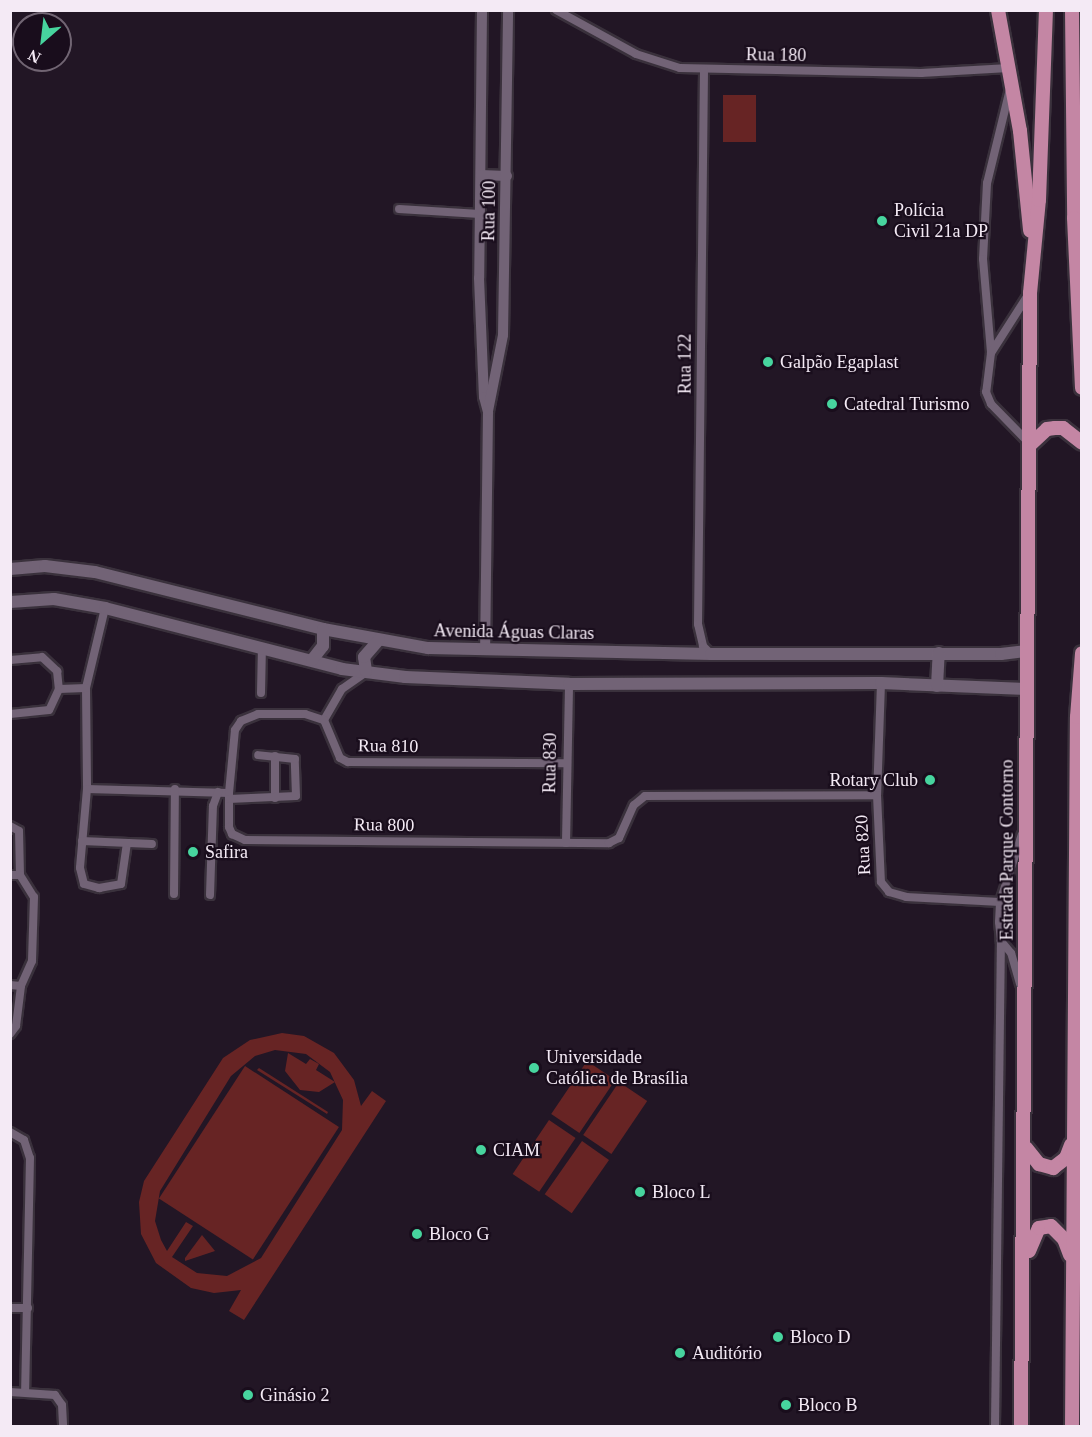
<!DOCTYPE html>
<html>
<head>
<meta charset="utf-8">
<style>
	body { margin:0 }
	#map { position:relative; width:1092px; height:1437px; overflow:hidden; background:#221625; font-family:Georgia,serif }
	div>[style] { position:absolute }
	.green>* { inset:0; background:#672424; transform-origin:0 0 }
	.roads { filter:drop-shadow(2px 0 #3a313c) drop-shadow(-2px 0 #3a313c) drop-shadow(0 2px #3a313c) drop-shadow(0 -2px #3a313c) }
	.minor>* { height:8px; margin:-4px; padding:0 4px; transform-origin:4px; border-radius:4px; background:#726376 }
	.tertiary>* { height:10px; margin:-5px; padding:0 5px; transform-origin:5px; border-radius:5px; background:#726376 }
	.secondary>* { height:12px; margin:-6px; padding:0 6px; transform-origin:6px; border-radius:6px; background:#726376 }
	.trunk>* { height:14px; margin:-7px; padding:0 7px; transform-origin:7px; border-radius:7px; background:#c486a4 }
	.dots>* { width:16px; height:16px; translate:-50% -50%; box-sizing:border-box; border:3px solid #190d1c; border-radius:50% }
	span { translate:-50% -50%; white-space:nowrap; text-align:center; line-height:1.15; -webkit-text-stroke:4.5px #190d1c; paint-order:stroke }
	.street-label { font-size:18px; color:#f4eaf5 }
	.poi-label { font-size:18px; color:#f4eaf5 }
	.left { translate:0 -50%; text-align:left }
	.right { translate:-100% -50%; text-align:right }
	.frame { position:absolute; inset:0; border:12px solid #f4eaf5; pointer-events:none }
	.north { position:absolute; left:12px; top:12px; width:60px; height:60px; box-sizing:border-box; background:#190d1c; border:2px solid #716573; border-radius:50%; rotate:208deg; font-size:16px; font-weight:700; line-height:24px; text-align:center; color:#f4eaf5 }
	.north::after { content:''; display:block; margin:auto; width:21px; height:27px; background:#47d49e; clip-path:polygon(50% 0,100% 100%,50% 72%,0 100%) }
</style>
</head>
<body>
<div id="map">
	<div class="green">
		<i style="left:723px;top:95px;width:33px;height:47px"></i>
		<i style="clip-path:polygon(evenodd,282px 1033px,304px 1036px,334px 1053px,354px 1080px,361px 1106px,372px 1091px,386px 1101px,244px 1320px,229px 1311px,241px 1290px,214px 1293px,191px 1288px,156px 1263px,141px 1234px,139px 1202px,144px 1181px,223px 1058px,250px 1040px,282px 1033px,275px 1050px,306px 1054px,330px 1072px,343px 1100px,342px 1130px,261px 1258px,227px 1276px,197px 1273px,172px 1257px,193px 1226px,186px 1222px,167px 1251px,161px 1240px,155px 1221px,160px 1191px,231px 1076px,255px 1056px,275px 1050px)"></i>
		<i style="clip-path:polygon(288px 1053px,306px 1064px,310px 1059px,319px 1064px,316px 1070px,335px 1082px,319px 1092px,300px 1090px,285px 1071px)"></i>
		<i style="left:587px;top:1061px;width:34px;height:64px;rotate:34deg"></i>
		<i style="left:245px;top:1066px;width:112px;height:158px;rotate:33deg"></i>
		<i style="clip-path:polygon(259px 1068px,328px 1112px,327px 1114px,257px 1070px)"></i>
		<i style="left:619px;top:1082px;width:34px;height:64px;rotate:34deg"></i>
		<i style="left:549px;top:1120px;width:32px;height:65px;rotate:34deg"></i>
		<i style="left:582px;top:1141px;width:33px;height:65px;rotate:35deg"></i>
		<i style="clip-path:polygon(202px 1235px,215px 1251px,185px 1261px,185px 1258px)"></i>
	</div>
	<div class="roads">
		<div class="minor">
			<i style="left:556px;top:10px;width:91px;rotate:28.8deg"></i>
			<i style="left:636px;top:54px;width:46px;rotate:17.7deg"></i>
			<i style="left:680px;top:68px;width:241px;rotate:1.2deg"></i>
			<i style="left:921px;top:73px;width:88px;rotate:-3.3deg"></i>
			<i style="left:704px;top:70px;width:554px;rotate:90.62deg"></i>
			<i style="left:698px;top:624px;width:23px;rotate:77deg"></i>
			<i style="left:703px;top:646px;width:11px;rotate:45deg"></i>
			<i style="left:1010px;top:89px;width:97px;rotate:103.7deg"></i>
			<i style="left:987px;top:183px;width:76px;rotate:93deg"></i>
			<i style="left:983px;top:259px;width:94px;rotate:85.1deg"></i>
			<i style="left:991px;top:353px;width:39px;rotate:97deg"></i>
			<i style="left:986px;top:392px;width:13px;rotate:67deg"></i>
			<i style="left:991px;top:404px;width:54px;rotate:45.7deg"></i>
			<i style="left:399px;top:209px;width:81px;rotate:3.5deg"></i>
			<i style="left:991px;top:353px;width:69px;rotate:-57.5deg"></i>
			<i style="left:105px;top:608px;width:82px;rotate:103.4deg"></i>
			<i style="left:86px;top:688px;width:101px;rotate:89.4deg"></i>
			<i style="left:87px;top:789px;width:142px;rotate:1.6deg"></i>
			<i style="left:229px;top:793px;width:34px;rotate:90deg"></i>
			<i style="left:229px;top:827px;width:8px;rotate:67deg"></i>
			<i style="left:232px;top:834px;width:14px;rotate:25deg"></i>
			<i style="left:245px;top:840px;width:364px;rotate:0.5deg"></i>
			<i style="left:609px;top:843px;width:11px;rotate:-27deg"></i>
			<i style="left:619px;top:838px;width:36px;rotate:-66deg"></i>
			<i style="left:634px;top:805px;width:14px;rotate:-39deg"></i>
			<i style="left:645px;top:796px;width:232px;rotate:-0.2deg"></i>
			<i style="left:10px;top:660px;width:32px;rotate:-5deg"></i>
			<i style="left:42px;top:657px;width:21px;rotate:43deg"></i>
			<i style="left:57px;top:671px;width:18px;rotate:84deg"></i>
			<i style="left:59px;top:689px;width:23px;rotate:115deg"></i>
			<i style="left:49px;top:710px;width:39px;rotate:174deg"></i>
			<i style="left:881px;top:683px;width:112px;rotate:92deg"></i>
			<i style="left:877px;top:795px;width:87px;rotate:87.4deg"></i>
			<i style="left:881px;top:882px;width:13px;rotate:51deg"></i>
			<i style="left:889px;top:892px;width:18px;rotate:16deg"></i>
			<i style="left:906px;top:897px;width:94px;rotate:3deg"></i>
			<i style="left:59px;top:689px;width:27px;rotate:-2deg"></i>
			<i style="left:261px;top:693px;width:46px;rotate:-88.8deg"></i>
			<i style="left:324px;top:720px;width:36px;rotate:-60deg"></i>
			<i style="left:342px;top:689px;width:29px;rotate:-35deg"></i>
			<i style="left:87px;top:789px;width:79px;rotate:95.1deg"></i>
			<i style="left:80px;top:868px;width:16px;rotate:76deg"></i>
			<i style="left:84px;top:884px;width:16px;rotate:15deg"></i>
			<i style="left:99px;top:888px;width:22px;rotate:-10deg"></i>
			<i style="left:121px;top:884px;width:41px;rotate:-81.7deg"></i>
			<i style="left:229px;top:793px;width:63px;rotate:-84.6deg"></i>
			<i style="left:235px;top:730px;width:11px;rotate:-56deg"></i>
			<i style="left:241px;top:721px;width:18px;rotate:-22deg"></i>
			<i style="left:258px;top:714px;width:47px"></i>
			<i style="left:305px;top:714px;width:20px;rotate:18deg"></i>
			<i style="left:324px;top:720px;width:41px;rotate:67.2deg"></i>
			<i style="left:340px;top:758px;width:9px;rotate:27deg"></i>
			<i style="left:348px;top:762px;width:217px;rotate:0.3deg"></i>
			<i style="left:275px;top:798px;width:42px;rotate:-90deg"></i>
			<i style="left:229px;top:799px;width:67px;rotate:-2.6deg"></i>
			<i style="left:296px;top:796px;width:37px;rotate:-92deg"></i>
			<i style="left:295px;top:759px;width:37px;rotate:-174deg"></i>
			<i style="left:10px;top:826px;width:10px;rotate:29deg"></i>
			<i style="left:19px;top:831px;width:44px;rotate:88.7deg"></i>
			<i style="left:20px;top:875px;width:26px;rotate:58deg"></i>
			<i style="left:34px;top:897px;width:64px;rotate:91.8deg"></i>
			<i style="left:32px;top:961px;width:27px;rotate:114deg"></i>
			<i style="left:82px;top:841px;width:70px;rotate:2.5deg"></i>
			<i style="left:566px;top:843px;width:159px;rotate:-88.9deg"></i>
			<i style="left:10px;top:875px;width:10px"></i>
			<i style="left:174px;top:894px;width:105px;rotate:-89.5deg"></i>
			<i style="left:210px;top:895px;width:89px;rotate:-88.1deg"></i>
			<i style="left:213px;top:806px;width:15px;rotate:-70deg"></i>
			<i style="left:1020px;top:984px;width:32px;rotate:-106deg"></i>
			<i style="left:1011px;top:953px;width:16px;rotate:-130deg"></i>
			<i style="left:1001px;top:941px;width:19px;rotate:-96deg"></i>
			<i style="left:999px;top:922px;width:20px;rotate:-87deg"></i>
			<i style="left:1000px;top:902px;width:71px;rotate:-72.1deg"></i>
			<i style="left:10px;top:985px;width:11px;rotate:5deg"></i>
			<i style="left:21px;top:986px;width:40px;rotate:97.1deg"></i>
			<i style="left:16px;top:1026px;width:10px;rotate:127deg"></i>
			<i style="left:10px;top:1132px;width:16px;rotate:30deg"></i>
			<i style="left:24px;top:1140px;width:19px;rotate:72deg"></i>
			<i style="left:30px;top:1158px;width:233px;rotate:91.2deg"></i>
			<i style="left:10px;top:1308px;width:18px"></i>
			<i style="left:10px;top:1392px;width:45px;rotate:3.8deg"></i>
			<i style="left:55px;top:1395px;width:12px;rotate:55deg"></i>
			<i style="left:62px;top:1405px;width:21px;rotate:87deg"></i>
			<i style="left:995px;top:1426px;width:485px;rotate:-89.3deg"></i>
		</div>
		<div class="tertiary">
			<i style="left:482px;top:10px;width:268px;rotate:90.6deg"></i>
			<i style="left:479px;top:278px;width:119px;rotate:87.6deg"></i>
			<i style="left:484px;top:397px;width:16px;rotate:75deg"></i>
			<i style="left:488px;top:412px;width:237px;rotate:90.7deg"></i>
			<i style="left:481px;top:175px;width:26px;rotate:2deg"></i>
			<i style="left:488px;top:411px;width:77px;rotate:-78.8deg"></i>
			<i style="left:503px;top:335px;width:325px;rotate:-89.1deg"></i>
		</div>
		<div class="secondary">
			<i style="left:10px;top:569px;width:35px;rotate:-5deg"></i>
			<i style="left:45px;top:566px;width:50px;rotate:6.8deg"></i>
			<i style="left:95px;top:572px;width:235px;rotate:14deg"></i>
			<i style="left:323px;top:629px;width:107px;rotate:10.3deg"></i>
			<i style="left:428px;top:648px;width:283px;rotate:1.2deg"></i>
			<i style="left:711px;top:654px;width:290px"></i>
			<i style="left:1001px;top:654px;width:26px;rotate:-7deg"></i>
			<i style="left:10px;top:602px;width:44px;rotate:-3.9deg"></i>
			<i style="left:54px;top:599px;width:52px;rotate:10deg"></i>
			<i style="left:105px;top:608px;width:245px;rotate:14.4deg"></i>
			<i style="left:342px;top:669px;width:64px;rotate:7.2deg"></i>
			<i style="left:405px;top:677px;width:164px;rotate:2.4deg"></i>
			<i style="left:569px;top:684px;width:312px;rotate:-0.2deg"></i>
			<i style="left:881px;top:683px;width:145px;rotate:2.4deg"></i>
			<i style="left:312px;top:660px;width:18px;rotate:-52deg"></i>
			<i style="left:323px;top:646px;width:17px;rotate:-90deg"></i>
			<i style="left:366px;top:671px;width:14px;rotate:-98deg"></i>
			<i style="left:364px;top:657px;width:23px;rotate:-49deg"></i>
			<i style="left:937px;top:686px;width:33px;rotate:-87deg"></i>
		</div>
		<div class="trunk">
			<i style="left:998px;top:10px;width:123px;rotate:79.7deg"></i>
			<i style="left:1020px;top:131px;width:100px;rotate:84.2deg"></i>
			<i style="left:1072px;top:10px;width:208px;rotate:89.4deg"></i>
			<i style="left:1074px;top:218px;width:170px;rotate:87.3deg"></i>
			<i style="left:1031px;top:444px;width:22px;rotate:-43deg"></i>
			<i style="left:1047px;top:429px;width:8px;rotate:-7deg"></i>
			<i style="left:1055px;top:428px;width:8px"></i>
			<i style="left:1063px;top:428px;width:24px;rotate:38deg"></i>
			<i style="left:1026px;top:1148px;width:21px;rotate:51deg"></i>
			<i style="left:1039px;top:1164px;width:15px;rotate:16deg"></i>
			<i style="left:1053px;top:1168px;width:16px;rotate:-38deg"></i>
			<i style="left:1066px;top:1158px;width:14px;rotate:-69deg"></i>
			<i style="left:1029px;top:1251px;width:25px;rotate:-67deg"></i>
			<i style="left:1039px;top:1228px;width:12px;rotate:-9deg"></i>
			<i style="left:1051px;top:1226px;width:18px;rotate:45deg"></i>
			<i style="left:1064px;top:1239px;width:17px;rotate:69deg"></i>
			<i style="left:1021px;top:1426px;width:1133px;rotate:-89.54deg"></i>
			<i style="left:1030px;top:293px;width:93px;rotate:-84.5deg"></i>
			<i style="left:1039px;top:200px;width:190px;rotate:-87.9deg"></i>
			<i style="left:1072px;top:1426px;width:709px;rotate:-89.6deg"></i>
			<i style="left:1077px;top:717px;width:64px;rotate:-85.5deg"></i>
		</div>
	</div>
	<div class="dots">
		<i style="left:882px;top:221px;background:#47d49e"></i>
		<i style="left:768px;top:362px;background:#47d49e"></i>
		<i style="left:832px;top:404px;background:#47d49e"></i>
		<i style="left:930px;top:780px;background:#47d49e"></i>
		<i style="left:193px;top:852px;background:#47d49e"></i>
		<i style="left:534px;top:1068px;background:#47d49e"></i>
		<i style="left:481px;top:1150px;background:#47d49e"></i>
		<i style="left:640px;top:1192px;background:#47d49e"></i>
		<i style="left:417px;top:1234px;background:#47d49e"></i>
		<i style="left:778px;top:1337px;background:#47d49e"></i>
		<i style="left:680px;top:1353px;background:#47d49e"></i>
		<i style="left:248px;top:1395px;background:#47d49e"></i>
		<i style="left:786px;top:1405px;background:#47d49e"></i>
	</div>
	<div class="street-label">
		<span style="left:776px;top:55px;rotate:1deg">Rua 180</span>
		<span style="left:489px;top:211px;rotate:-89deg">Rua 100</span>
		<span style="left:685px;top:364px;rotate:-90deg">Rua 122</span>
		<span style="left:514px;top:632px;rotate:1deg">Avenida Águas Claras</span>
		<span style="left:388px;top:746px;rotate:1deg">Rua 810</span>
		<span style="left:550px;top:763px;rotate:-89deg">Rua 830</span>
		<span style="left:384px;top:825px;rotate:1deg">Rua 800</span>
		<span style="left:863px;top:845px;rotate:-93deg">Rua 820</span>
		<span style="left:1007px;top:850px;rotate:-90deg">Estrada Parque Contorno</span>
	</div>
	<div class="poi-label">
		<span class="left" style="left:894px;top:221px">Polícia<br>Civil 21a DP</span>
		<span class="left" style="left:780px;top:362px">Galpão Egaplast</span>
		<span class="left" style="left:844px;top:404px">Catedral Turismo</span>
		<span class="right" style="left:918px;top:780px">Rotary Club</span>
		<span class="left" style="left:205px;top:852px">Safira</span>
		<span class="left" style="left:546px;top:1068px">Universidade<br>Católica de Brasília</span>
		<span class="left" style="left:493px;top:1150px">CIAM</span>
		<span class="left" style="left:652px;top:1192px">Bloco L</span>
		<span class="left" style="left:429px;top:1234px">Bloco G</span>
		<span class="left" style="left:790px;top:1337px">Bloco D</span>
		<span class="left" style="left:692px;top:1353px">Auditório</span>
		<span class="left" style="left:260px;top:1395px">Ginásio 2</span>
		<span class="left" style="left:798px;top:1405px">Bloco B</span>
	</div>
	<div class="frame"></div>
	<div class="north">N</div>
</div>
</body>
</html>
